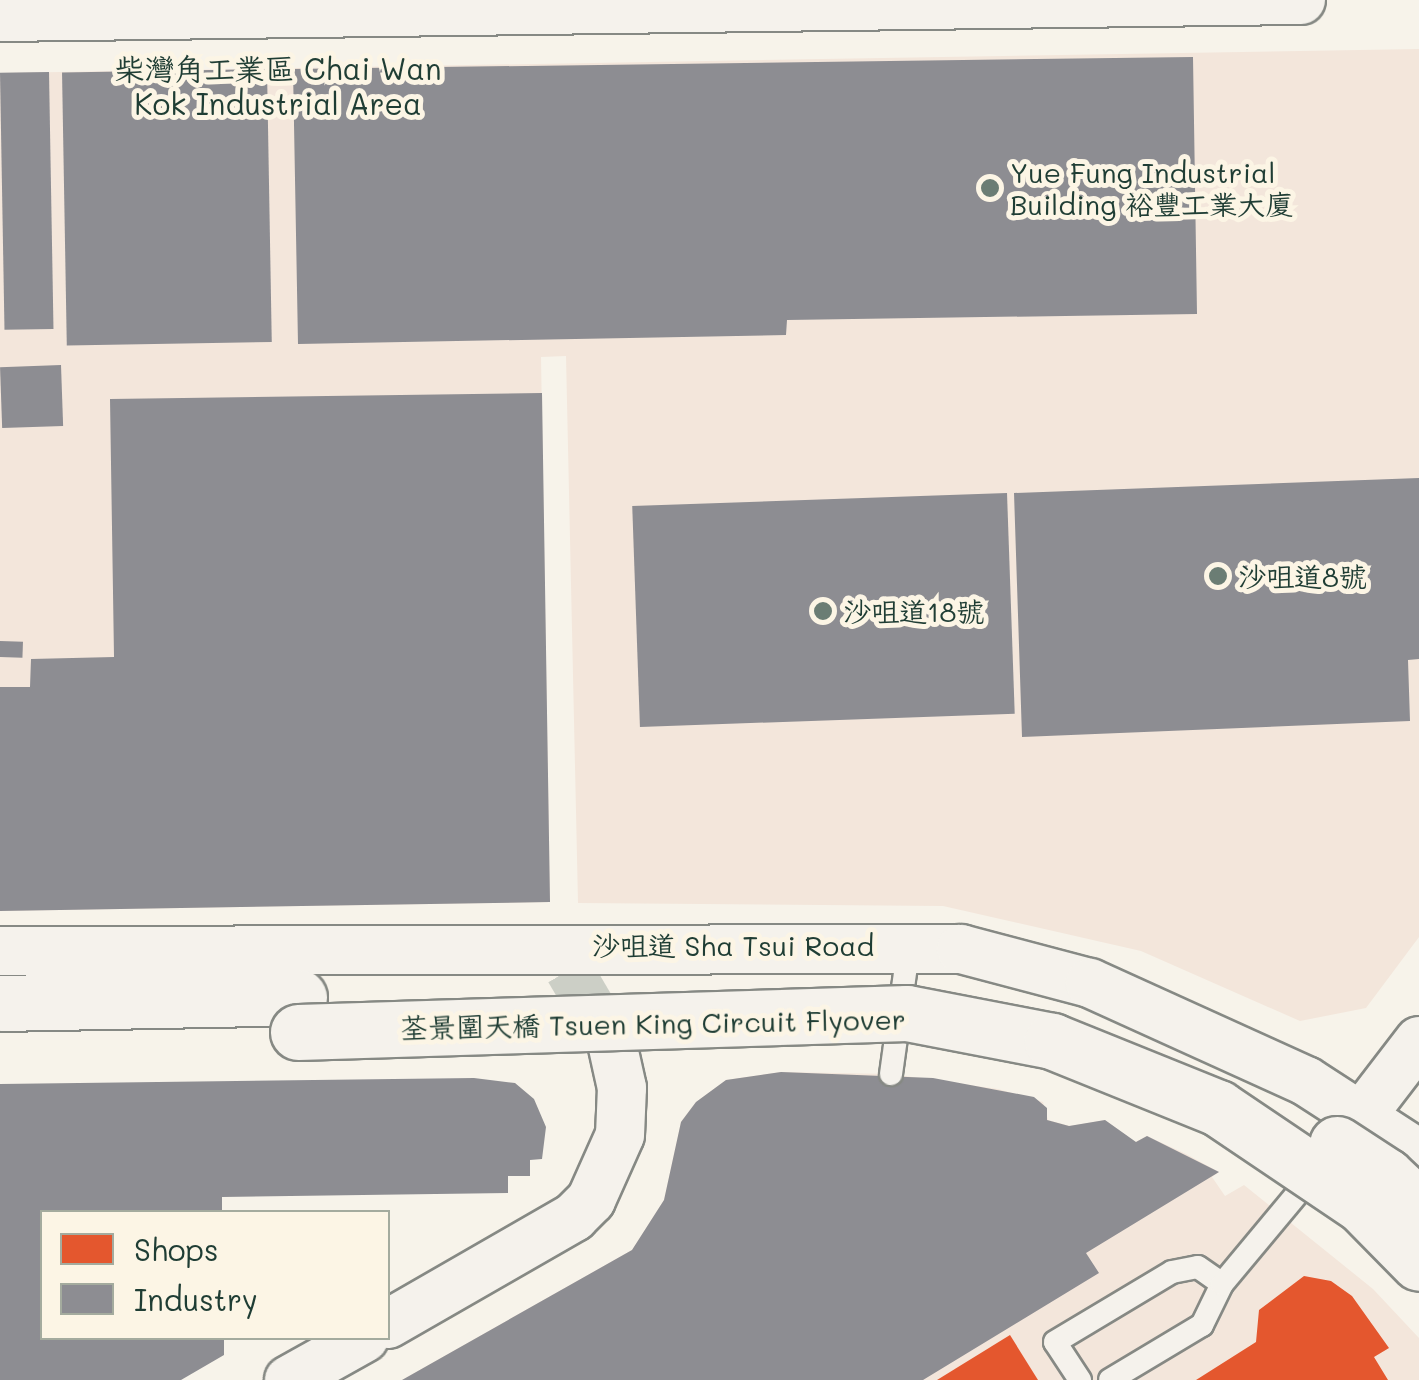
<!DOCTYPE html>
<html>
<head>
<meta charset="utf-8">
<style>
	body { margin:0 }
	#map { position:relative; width:1419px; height:1380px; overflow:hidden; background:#f7f3ea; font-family:Mali,"LXGW WenKai TC",sans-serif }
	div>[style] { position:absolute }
	.built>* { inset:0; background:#f3e6db }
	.shops>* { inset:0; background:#e4572e }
	.industry>* { inset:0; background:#8d8d92; transform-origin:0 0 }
	.street-tunnel>* { height:48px; margin-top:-24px; transform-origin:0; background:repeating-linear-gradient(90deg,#cccfc6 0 48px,transparent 0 72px) }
	.roads { filter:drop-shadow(2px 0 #868984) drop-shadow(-2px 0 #868984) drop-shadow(0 2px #868984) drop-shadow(0 -2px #868984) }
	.lane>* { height:22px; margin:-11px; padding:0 11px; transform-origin:11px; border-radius:11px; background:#f5f2ec }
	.street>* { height:48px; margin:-24px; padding:0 24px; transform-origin:24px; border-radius:24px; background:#f5f2ec }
	.secondary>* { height:55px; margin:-27.5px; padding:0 27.5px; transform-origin:27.5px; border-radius:27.5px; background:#f5f2ec }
	.bridges { filter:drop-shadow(2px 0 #868984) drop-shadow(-2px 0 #868984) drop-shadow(0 2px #868984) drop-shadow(0 -2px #868984) }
	.secondary-bridge>* { height:55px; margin:-27.5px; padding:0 27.5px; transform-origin:27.5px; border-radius:27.5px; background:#f5f2ec }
	.dots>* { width:28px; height:28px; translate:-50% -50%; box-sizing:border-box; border:5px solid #fcf5e5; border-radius:50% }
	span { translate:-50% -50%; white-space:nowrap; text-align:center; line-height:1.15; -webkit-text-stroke:10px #fcf5e5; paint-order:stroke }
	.poi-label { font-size:28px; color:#1f3d34 }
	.left { translate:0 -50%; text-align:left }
	.street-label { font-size:28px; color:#1f3d34 }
	.neighbourhood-label { font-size:30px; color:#1f3d34 }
	.legend { position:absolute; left:40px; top:1210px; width:350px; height:130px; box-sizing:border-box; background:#fcf5e5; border:2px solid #a4ab9e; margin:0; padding:12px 18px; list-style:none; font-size:30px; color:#1f3d34 }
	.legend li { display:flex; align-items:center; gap:20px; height:50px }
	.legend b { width:50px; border:2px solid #a4ab9e }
</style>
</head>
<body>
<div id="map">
	<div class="built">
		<i style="clip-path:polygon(1419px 49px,1419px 937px,1366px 1008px,1300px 1021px,1141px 951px,943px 906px,578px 903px,566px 356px,541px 357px,550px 902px,0 911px,0 73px)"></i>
		<i style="clip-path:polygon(781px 1072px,891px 1074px,998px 1089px,1043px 1102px,1048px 1120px,1070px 1126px,1105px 1120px,1135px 1142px,1147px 1136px,1186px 1154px,1219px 1172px,1212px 1177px,1225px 1196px,1244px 1185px,1373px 1289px,1419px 1338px,1419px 1380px,402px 1380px,632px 1250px,664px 1200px,681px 1122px,696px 1102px,726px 1080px)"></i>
	</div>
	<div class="shops">
		<i style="clip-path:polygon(1304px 1276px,1331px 1281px,1352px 1296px,1389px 1348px,1374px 1357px,1388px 1380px,1196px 1380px,1256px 1342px,1259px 1310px)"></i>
		<i style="clip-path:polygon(1010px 1335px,1038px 1380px,937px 1380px)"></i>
	</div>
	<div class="industry">
		<i style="clip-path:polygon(1193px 57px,1197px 314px,787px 320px,786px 335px,298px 344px,293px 69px)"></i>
		<i style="left:267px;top:69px;width:273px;height:205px;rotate:89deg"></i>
		<i style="left:49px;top:72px;width:257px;height:49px;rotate:89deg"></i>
		<i style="left:61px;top:365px;width:61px;height:61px;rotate:88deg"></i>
		<i style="clip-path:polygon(542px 393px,550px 902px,0 911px,0 687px,30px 687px,31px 659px,114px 657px,110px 399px)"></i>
		<i style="clip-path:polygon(1419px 478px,1419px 659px,1408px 660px,1410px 721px,1022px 737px,1014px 493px)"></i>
		<i style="left:1007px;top:493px;width:221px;height:375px;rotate:88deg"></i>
		<i style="left:0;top:641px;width:23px;height:16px;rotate:2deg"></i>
		<i style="clip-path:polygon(781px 1072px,933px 1078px,1034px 1097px,1047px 1108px,1047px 1120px,1069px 1126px,1105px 1120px,1136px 1142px,1147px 1136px,1219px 1172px,1086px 1253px,1099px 1273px,923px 1380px,402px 1380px,632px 1250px,664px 1200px,681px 1122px,696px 1102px,726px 1080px)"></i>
		<i style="clip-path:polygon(474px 1078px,515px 1083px,534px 1099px,546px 1127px,542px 1159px,530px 1160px,530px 1176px,508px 1176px,508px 1193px,222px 1197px,222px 1212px,42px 1212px,42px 1338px,224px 1338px,224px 1355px,181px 1380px,0 1380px,0 1084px)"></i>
	</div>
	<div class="street-tunnel">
		<i style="left:569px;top:970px;width:85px;rotate:59.5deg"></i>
	</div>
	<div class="roads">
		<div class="lane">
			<i style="left:891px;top:1074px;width:131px;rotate:-82.1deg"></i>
			<i style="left:1080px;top:1380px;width:45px;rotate:-123.3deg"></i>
			<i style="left:1055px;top:1342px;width:136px;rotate:-30.9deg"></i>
			<i style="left:1172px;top:1272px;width:26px;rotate:-11deg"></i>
			<i style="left:1198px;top:1267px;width:29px;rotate:35deg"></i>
			<i style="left:1110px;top:1380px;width:107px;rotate:-30.9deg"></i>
			<i style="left:1202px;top:1325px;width:46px;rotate:-64deg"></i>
			<i style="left:1222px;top:1284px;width:148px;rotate:-50.2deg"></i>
		</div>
		<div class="street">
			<i style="left:0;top:17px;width:1301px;rotate:-0.75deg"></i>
			<i style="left:0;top:951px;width:961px;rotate:-0.12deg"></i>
			<i style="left:961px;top:949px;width:133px;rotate:14.8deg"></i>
			<i style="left:1090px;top:983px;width:237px;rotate:24.4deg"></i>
			<i style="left:1306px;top:1081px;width:135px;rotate:32.9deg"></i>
			<i style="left:1363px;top:1114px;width:92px;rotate:-52.5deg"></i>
			<i style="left:388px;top:1324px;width:215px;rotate:-29.9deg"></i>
			<i style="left:574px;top:1217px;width:24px;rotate:-45deg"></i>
			<i style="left:591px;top:1200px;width:71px;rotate:-66deg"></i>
			<i style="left:620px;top:1135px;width:47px;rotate:-87.6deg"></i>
			<i style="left:622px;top:1088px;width:46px;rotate:-102.5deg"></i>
			<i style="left:289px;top:1380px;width:86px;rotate:-29.2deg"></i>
		</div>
		<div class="secondary">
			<i style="left:0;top:1003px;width:299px;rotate:-1.1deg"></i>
		</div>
	</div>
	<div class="bridges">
		<div class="secondary-bridge">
			<i style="left:298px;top:1032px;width:609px;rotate:-1.79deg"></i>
			<i style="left:907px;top:1013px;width:148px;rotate:10.9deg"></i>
			<i style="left:1052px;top:1041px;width:179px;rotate:22deg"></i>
			<i style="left:1218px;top:1108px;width:174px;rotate:34deg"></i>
			<i style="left:1362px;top:1205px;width:81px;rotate:45.5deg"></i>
			<i style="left:1337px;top:1144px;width:59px;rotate:33.1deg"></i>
			<i style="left:1386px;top:1176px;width:45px;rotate:43.2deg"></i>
		</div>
	</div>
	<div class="dots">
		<i style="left:990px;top:188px;background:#6b7d74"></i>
		<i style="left:1218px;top:576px;background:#6b7d74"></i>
		<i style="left:823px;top:611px;background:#6b7d74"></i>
	</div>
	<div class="poi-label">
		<span class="left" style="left:1010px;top:188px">Yue Fung Industrial<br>Building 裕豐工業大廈</span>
		<span class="left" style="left:1238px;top:576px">沙咀道8號</span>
		<span class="left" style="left:843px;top:611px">沙咀道18號</span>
	</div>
	<div class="street-label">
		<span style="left:733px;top:945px">沙咀道 Sha Tsui Road</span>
		<span style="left:653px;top:1023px;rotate:-1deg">荃景圍天橋 Tsuen King Circuit Flyover</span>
	</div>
	<div class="neighbourhood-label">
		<span style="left:278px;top:85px">柴灣角工業區 Chai Wan<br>Kok Industrial Area</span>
	</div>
	<ul class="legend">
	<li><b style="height:28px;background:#e4572e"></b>Shops</li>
	<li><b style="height:28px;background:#8d8d92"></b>Industry</li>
	</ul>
</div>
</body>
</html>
